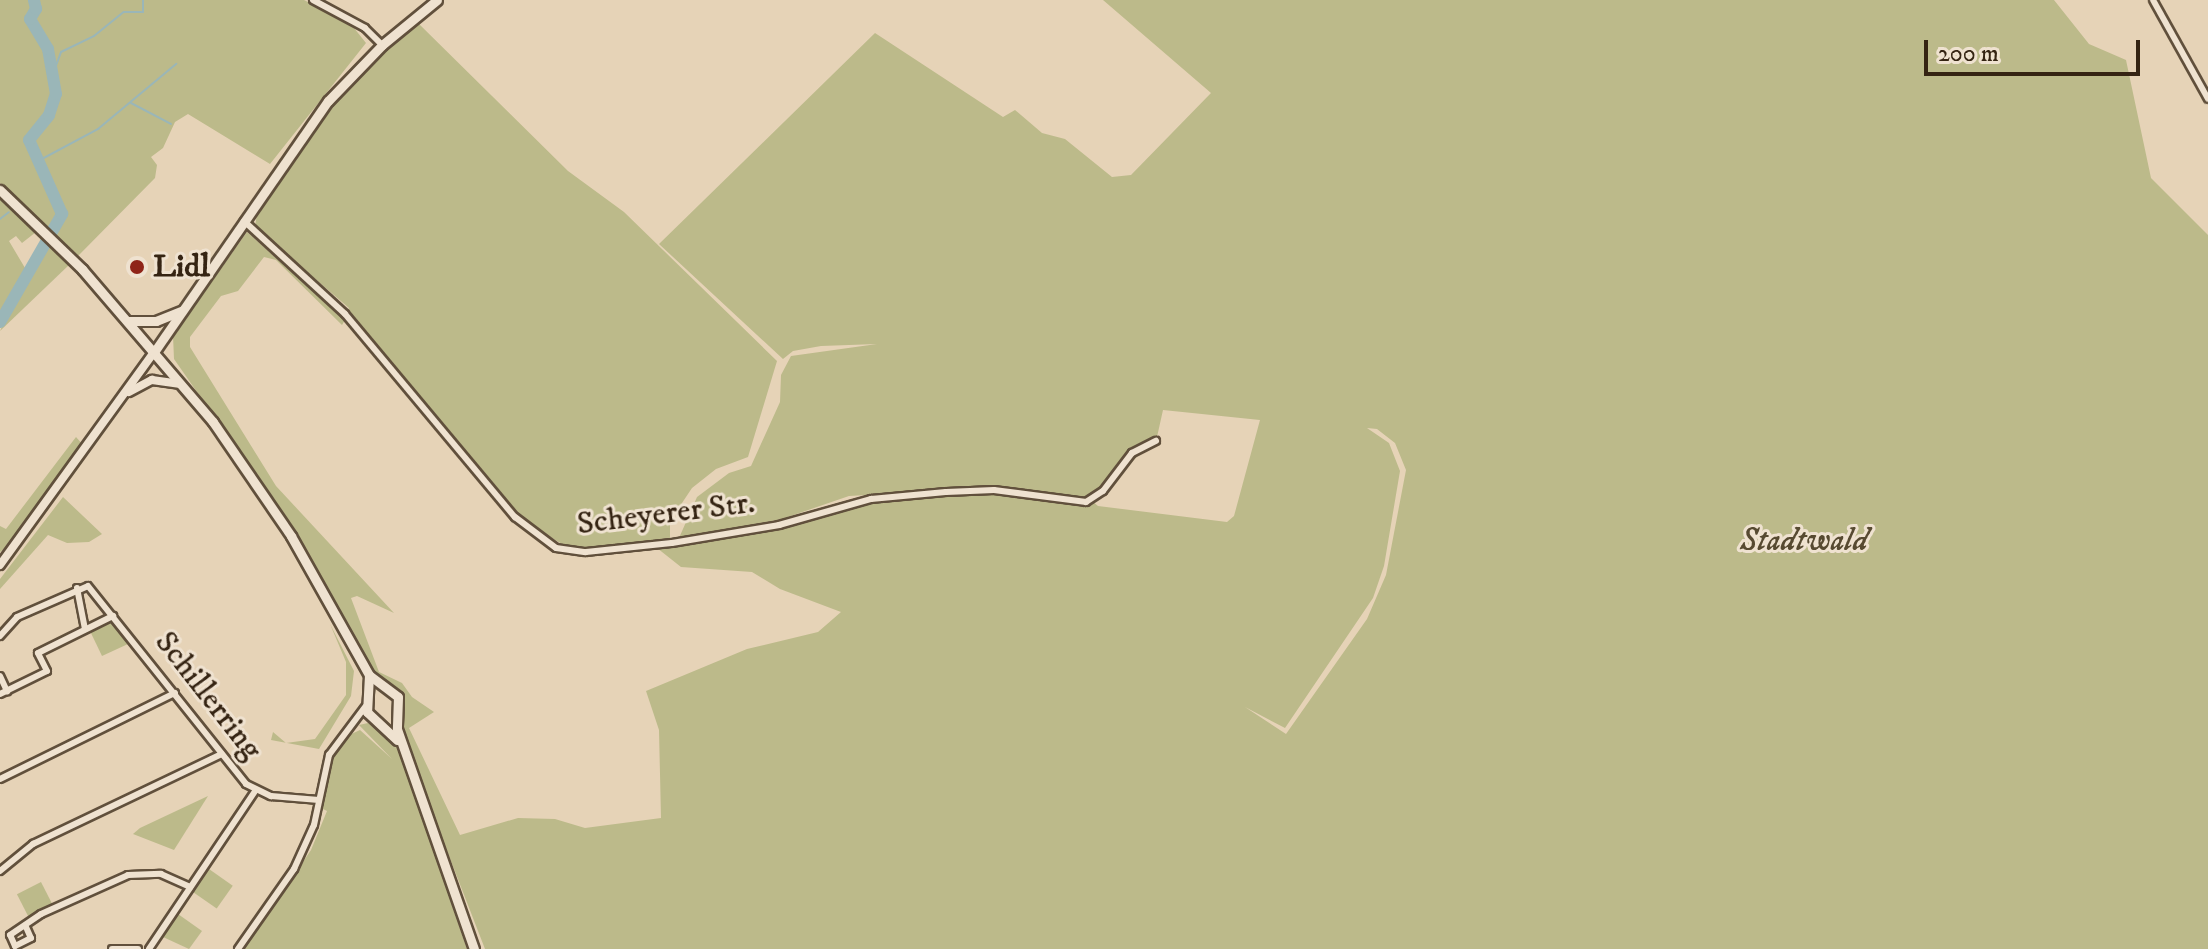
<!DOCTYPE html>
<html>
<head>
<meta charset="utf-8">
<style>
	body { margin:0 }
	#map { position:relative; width:2208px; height:949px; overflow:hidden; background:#e6d3b7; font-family:"IM FELL DW Pica",serif }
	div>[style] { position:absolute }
	.green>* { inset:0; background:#bcba8a; transform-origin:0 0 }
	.stream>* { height:2px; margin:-1px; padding:0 1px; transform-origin:1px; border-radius:1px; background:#9ab6b8 }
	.river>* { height:12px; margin:-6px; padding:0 6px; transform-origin:6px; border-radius:6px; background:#9ab6b8 }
	.roads { filter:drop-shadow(2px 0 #61503c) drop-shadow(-2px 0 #61503c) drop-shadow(0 2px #61503c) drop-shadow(0 -2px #61503c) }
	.minor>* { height:6px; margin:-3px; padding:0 3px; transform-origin:3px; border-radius:3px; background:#efe2d0 }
	.tertiary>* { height:8px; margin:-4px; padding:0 4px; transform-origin:4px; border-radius:4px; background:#efe2d0 }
	.secondary>* { height:9px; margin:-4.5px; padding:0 4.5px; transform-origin:4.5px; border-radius:4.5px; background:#efe2d0 }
	.dots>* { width:22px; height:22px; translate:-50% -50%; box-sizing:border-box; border:4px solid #efe2d0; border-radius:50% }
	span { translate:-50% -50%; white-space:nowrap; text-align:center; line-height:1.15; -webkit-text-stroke:6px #efe2d0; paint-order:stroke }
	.poi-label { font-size:32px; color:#352413; font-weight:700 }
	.left { translate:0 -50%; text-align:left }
	.street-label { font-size:32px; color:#352413 }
	.park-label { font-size:32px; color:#574a31; font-style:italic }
	.scale { position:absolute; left:1924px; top:40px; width:216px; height:36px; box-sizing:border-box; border:4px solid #352413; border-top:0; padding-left:10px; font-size:24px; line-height:28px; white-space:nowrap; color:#352413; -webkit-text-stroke:6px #efe2d0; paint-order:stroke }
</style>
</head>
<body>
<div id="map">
	<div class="green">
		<i style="clip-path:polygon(0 0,304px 0,350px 23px,366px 43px,270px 164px,188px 114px,175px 122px,163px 148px,151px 157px,157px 165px,155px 178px,78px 256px,0 183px)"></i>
		<i style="clip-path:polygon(evenodd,1103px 0,2054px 0,2089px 44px,2126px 60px,2151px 178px,2208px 235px,2208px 949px,485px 949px,401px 732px,404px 695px,374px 673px,289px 524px,174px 359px,173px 336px,247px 232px,345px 320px,342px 325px,276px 260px,264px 257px,238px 291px,221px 296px,190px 337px,190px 347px,276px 486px,394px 613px,357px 596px,351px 598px,379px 672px,402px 683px,412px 697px,434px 712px,409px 728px,460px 835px,518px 818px,555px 819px,585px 828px,661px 818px,659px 730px,646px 691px,747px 649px,818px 632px,841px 612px,780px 589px,752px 572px,681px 567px,657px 548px,760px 532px,843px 504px,936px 491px,849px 496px,782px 519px,679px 538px,697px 497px,729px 473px,751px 466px,780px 402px,781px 375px,791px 356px,877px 344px,821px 346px,793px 351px,783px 359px,659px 244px,875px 33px,1003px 117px,1015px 110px,1042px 133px,1065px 139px,1112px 177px,1131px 175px,1211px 93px,1103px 0,1163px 410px,1260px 420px,1234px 516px,1227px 522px,1098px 506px,1092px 501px,1157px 437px,1163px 410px,1103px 0,1367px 428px,1377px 429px,1395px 443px,1406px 470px,1386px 575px,1367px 619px,1286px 734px,1245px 707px,1285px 728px,1373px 598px,1384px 566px,1400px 471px,1389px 443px,1367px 428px)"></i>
		<i style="clip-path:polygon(418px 23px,568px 171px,624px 212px,777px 361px,748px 457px,716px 469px,692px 488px,670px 521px,670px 542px,570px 549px,518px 517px,348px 315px,349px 308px,255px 227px,258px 207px,332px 104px,357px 74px)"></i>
		<i style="clip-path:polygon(0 198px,36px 232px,22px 243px,16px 236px,9px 241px,25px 268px,0 320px)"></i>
		<i style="clip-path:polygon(49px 244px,70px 264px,0 331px,22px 283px)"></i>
		<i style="clip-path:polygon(76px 437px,84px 446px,16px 539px,0 552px,0 526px,6px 529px)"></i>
		<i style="clip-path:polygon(63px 497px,102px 534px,89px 542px,67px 543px,48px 535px,0 589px,0 579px)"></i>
		<i style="clip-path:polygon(111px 622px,128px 644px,102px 656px,90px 631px)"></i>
		<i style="clip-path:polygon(330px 624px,354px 671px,351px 696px,319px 749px,271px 740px,273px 732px,286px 743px,315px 739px,346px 695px,346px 662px)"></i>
		<i style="clip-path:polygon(368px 723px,383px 728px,396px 742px,467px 949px,244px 949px,311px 850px,327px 811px,321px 808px,327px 771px,345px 737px,360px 730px,392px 759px,359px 725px)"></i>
		<i style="clip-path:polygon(208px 796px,174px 850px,133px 834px,140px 828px)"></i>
		<i style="left:209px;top:869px;width:29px;height:28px;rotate:35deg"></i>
		<i style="left:41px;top:882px;width:27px;height:27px;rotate:63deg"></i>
		<i style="clip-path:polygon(178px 914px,202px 931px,189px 949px,163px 937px)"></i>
	</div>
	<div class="stream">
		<i style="left:53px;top:74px;width:23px;rotate:-70deg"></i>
		<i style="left:61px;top:52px;width:37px;rotate:-26deg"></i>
		<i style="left:94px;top:36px;width:38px;rotate:-39deg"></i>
		<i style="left:124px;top:12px;width:19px"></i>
		<i style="left:143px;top:12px;width:12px;rotate:-90deg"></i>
		<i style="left:131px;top:103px;width:45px;rotate:27.7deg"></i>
		<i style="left:40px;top:160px;width:66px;rotate:-28.1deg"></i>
		<i style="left:98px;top:129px;width:102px;rotate:-39.8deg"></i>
		<i style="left:0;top:219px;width:11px;rotate:-38deg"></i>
	</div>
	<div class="river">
		<i style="left:0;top:322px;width:125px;rotate:-60.1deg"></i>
		<i style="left:62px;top:214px;width:81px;rotate:-114deg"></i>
		<i style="left:29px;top:140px;width:32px;rotate:-51deg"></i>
		<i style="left:49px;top:115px;width:22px;rotate:-72deg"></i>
		<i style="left:56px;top:94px;width:46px;rotate:-100.1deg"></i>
		<i style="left:48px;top:49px;width:35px;rotate:-121deg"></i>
		<i style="left:30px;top:19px;width:12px;rotate:-59deg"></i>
		<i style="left:36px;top:9px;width:9px;rotate:-103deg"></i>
	</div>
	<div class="roads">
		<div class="minor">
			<i style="left:313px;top:0;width:59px;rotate:28.3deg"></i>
			<i style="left:365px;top:28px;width:24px;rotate:45deg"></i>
			<i style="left:2153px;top:0;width:113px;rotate:60.9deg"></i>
			<i style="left:244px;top:221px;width:137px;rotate:42.6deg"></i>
			<i style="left:345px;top:314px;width:265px;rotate:50.1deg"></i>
			<i style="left:515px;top:517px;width:51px;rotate:37.1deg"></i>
			<i style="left:556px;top:548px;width:30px;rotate:8deg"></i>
			<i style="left:586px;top:552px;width:86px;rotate:-6deg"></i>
			<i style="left:672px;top:543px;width:109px;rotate:-9.5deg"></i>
			<i style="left:779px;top:525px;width:96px;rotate:-15.8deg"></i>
			<i style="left:871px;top:499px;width:75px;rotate:-5.3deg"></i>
			<i style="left:946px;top:492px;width:48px;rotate:-2.4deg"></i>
			<i style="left:994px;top:490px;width:93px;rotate:7.4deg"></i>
			<i style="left:1086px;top:502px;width:20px;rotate:-33deg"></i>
			<i style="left:1103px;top:491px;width:48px;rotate:-52.7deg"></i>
			<i style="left:1132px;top:453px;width:27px;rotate:-27deg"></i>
			<i style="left:77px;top:588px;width:42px;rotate:79deg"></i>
			<i style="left:0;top:636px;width:25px;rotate:-48deg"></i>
			<i style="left:17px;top:617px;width:77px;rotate:-23.6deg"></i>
			<i style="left:88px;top:586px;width:253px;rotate:51.4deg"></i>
			<i style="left:246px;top:784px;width:28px;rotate:26deg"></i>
			<i style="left:271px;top:796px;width:48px;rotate:4.8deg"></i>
			<i style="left:0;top:676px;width:17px;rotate:65deg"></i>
			<i style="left:0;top:694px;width:52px;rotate:-26.1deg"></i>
			<i style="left:47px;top:671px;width:20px;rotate:-117deg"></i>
			<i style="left:38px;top:653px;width:84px;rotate:-26.3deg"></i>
			<i style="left:0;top:779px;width:195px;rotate:-26.2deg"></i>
			<i style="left:0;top:871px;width:43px;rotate:-39.3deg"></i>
			<i style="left:33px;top:844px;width:209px;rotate:-25.5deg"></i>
			<i style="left:26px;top:927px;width:12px;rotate:66deg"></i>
			<i style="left:31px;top:938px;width:18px;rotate:153deg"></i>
			<i style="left:15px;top:946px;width:12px;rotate:-114deg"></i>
			<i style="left:10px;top:935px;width:37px;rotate:-34deg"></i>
			<i style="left:41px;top:914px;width:95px;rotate:-24.1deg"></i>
			<i style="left:128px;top:875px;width:33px;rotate:-2deg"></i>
			<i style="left:161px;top:874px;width:32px;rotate:24deg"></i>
			<i style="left:112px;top:949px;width:26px"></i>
			<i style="left:149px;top:949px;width:192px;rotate:-56.1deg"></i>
			<i style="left:238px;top:949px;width:98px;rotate:-55deg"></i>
			<i style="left:294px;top:869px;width:48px;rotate:-65.6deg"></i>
			<i style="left:314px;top:825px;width:72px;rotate:-77.9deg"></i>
			<i style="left:329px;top:755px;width:60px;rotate:-53.1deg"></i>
		</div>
		<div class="tertiary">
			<i style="left:129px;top:392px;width:26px;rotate:-28deg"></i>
			<i style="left:152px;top:380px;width:27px;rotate:8deg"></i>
			<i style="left:0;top:565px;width:263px;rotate:-54.1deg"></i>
		</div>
		<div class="secondary">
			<i style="left:0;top:190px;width:114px;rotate:43.9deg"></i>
			<i style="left:82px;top:269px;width:201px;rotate:49.4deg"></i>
			<i style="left:213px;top:422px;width:138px;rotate:55.6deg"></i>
			<i style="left:291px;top:536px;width:159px;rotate:60.7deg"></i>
			<i style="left:369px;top:675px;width:36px;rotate:37deg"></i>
			<i style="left:398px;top:697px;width:32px;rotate:92deg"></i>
			<i style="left:397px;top:729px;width:233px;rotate:70.7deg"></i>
			<i style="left:127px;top:321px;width:29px"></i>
			<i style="left:156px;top:321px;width:27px;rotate:-22deg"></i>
			<i style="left:154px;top:352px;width:305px;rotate:-55.3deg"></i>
			<i style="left:328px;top:101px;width:78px;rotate:-46deg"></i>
			<i style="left:382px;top:45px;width:71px;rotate:-39.3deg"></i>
			<i style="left:369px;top:675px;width:37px;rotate:93deg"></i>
			<i style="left:367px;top:712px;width:41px;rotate:43deg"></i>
		</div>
	</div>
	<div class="dots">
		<i style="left:137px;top:267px;background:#8f2418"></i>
	</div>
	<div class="poi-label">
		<span class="left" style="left:153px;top:267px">Lidl</span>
	</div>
	<div class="street-label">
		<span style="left:666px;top:514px;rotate:-7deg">Scheyerer Str.</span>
		<span style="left:208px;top:696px;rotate:52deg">Schillerring</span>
	</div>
	<div class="park-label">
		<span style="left:1804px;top:541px">Stadtwald</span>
	</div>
	<div class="scale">200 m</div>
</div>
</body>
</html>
